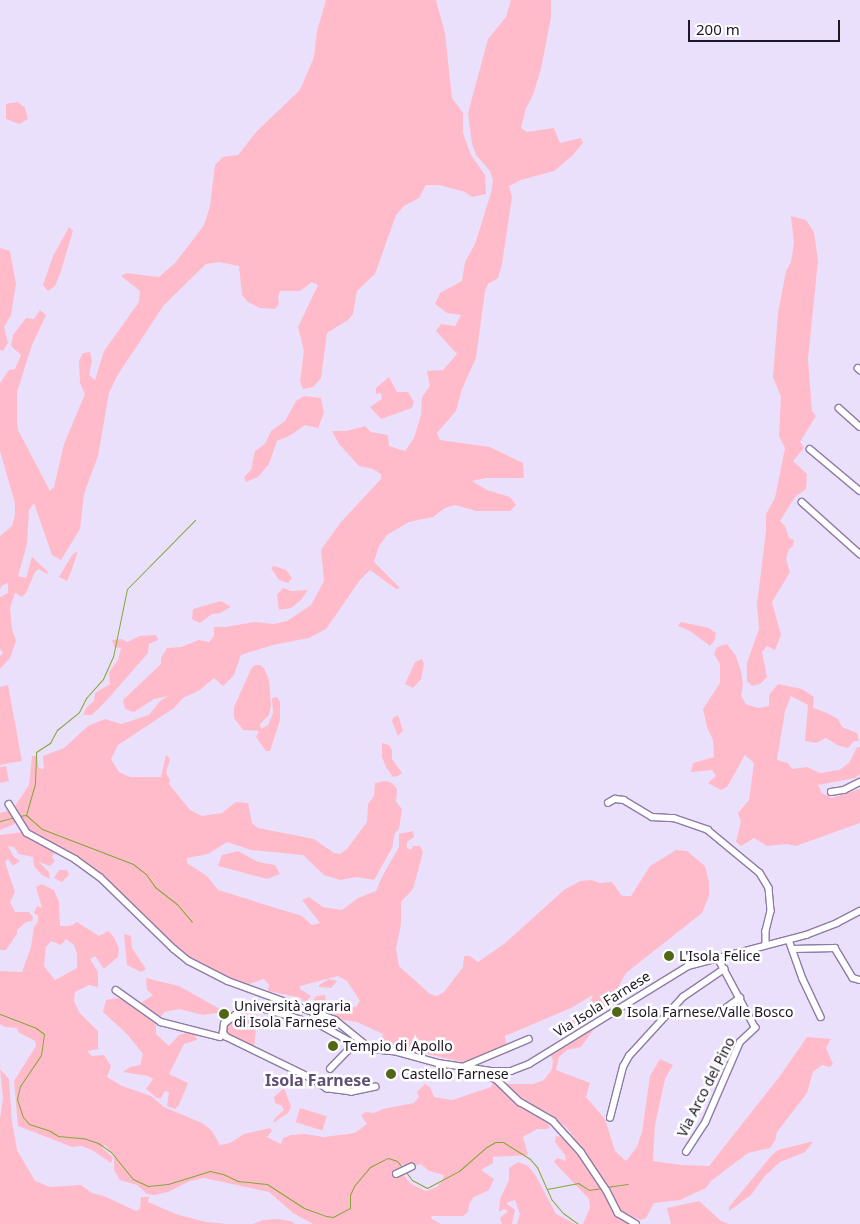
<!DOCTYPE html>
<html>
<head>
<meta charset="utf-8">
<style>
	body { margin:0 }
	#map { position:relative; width:860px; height:1224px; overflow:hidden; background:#ebe0fb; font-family:"Noto Sans",sans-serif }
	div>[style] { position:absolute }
	.green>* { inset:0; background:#ffbbca; transform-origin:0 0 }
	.stream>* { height:1px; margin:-0.5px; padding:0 0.5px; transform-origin:0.5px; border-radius:0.5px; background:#85a539 }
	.roads { filter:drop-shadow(1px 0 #8d7ba4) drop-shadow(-1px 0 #8d7ba4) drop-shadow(0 1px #8d7ba4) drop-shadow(0 -1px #8d7ba4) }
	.street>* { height:5.5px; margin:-2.75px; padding:0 2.75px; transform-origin:2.75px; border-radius:2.75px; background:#fff }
	.dots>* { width:14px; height:14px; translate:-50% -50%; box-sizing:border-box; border:2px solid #fff; border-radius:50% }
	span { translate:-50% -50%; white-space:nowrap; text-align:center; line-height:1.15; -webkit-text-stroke:5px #fff; paint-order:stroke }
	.poi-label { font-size:14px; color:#1d1626 }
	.left { translate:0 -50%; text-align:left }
	.street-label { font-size:14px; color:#1d1626 }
	.quarter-label { font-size:16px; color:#5f4e75; font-weight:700 }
	.scale { position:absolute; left:688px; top:20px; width:152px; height:22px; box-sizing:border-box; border:2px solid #1d1626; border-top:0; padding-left:6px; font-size:15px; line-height:18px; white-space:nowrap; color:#1d1626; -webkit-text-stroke:4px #fff; paint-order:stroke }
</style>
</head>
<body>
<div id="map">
	<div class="green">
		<i style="clip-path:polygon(326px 0,436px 0,445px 33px,452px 98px,463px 113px,463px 133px,471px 155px,485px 175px,486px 194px,472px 197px,465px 192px,439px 185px,426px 185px,419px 198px,404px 206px,396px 215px,375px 274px,357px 291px,353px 314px,348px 320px,327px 333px,321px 378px,313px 387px,303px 389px,300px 381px,304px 351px,298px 327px,318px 285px,312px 282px,300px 291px,280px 291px,278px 297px,279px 304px,275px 309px,260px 308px,248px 302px,242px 295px,239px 266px,219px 262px,206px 264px,164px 305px,117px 376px,109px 393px,98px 456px,84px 494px,80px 529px,61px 560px,52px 555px,34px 503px,29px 510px,27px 544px,18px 576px,26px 578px,32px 557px,48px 572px,47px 574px,39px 569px,35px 572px,26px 593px,22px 597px,15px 593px,10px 608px,12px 629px,16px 641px,10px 658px,0 669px,0 656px,3px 653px,0 649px,0 597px,8px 593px,8px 583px,1px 586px,0 590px,0 536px,12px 526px,15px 515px,15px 503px,0 451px,0 383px,9px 370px,15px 369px,21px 355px,11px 346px,13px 335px,26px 318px,34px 319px,40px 310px,46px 315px,32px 345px,17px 392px,17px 421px,18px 430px,50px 491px,54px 487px,64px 444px,85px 394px,80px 383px,79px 361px,83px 353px,90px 352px,92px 361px,89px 375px,95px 380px,104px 351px,139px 302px,140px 291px,121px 276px,126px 273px,159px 277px,175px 263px,189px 245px,204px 225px,210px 206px,215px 165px,223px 157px,238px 155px,257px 131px,300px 90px,314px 57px,317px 31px)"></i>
		<i style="clip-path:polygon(511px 0,551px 0,551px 17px,541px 69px,533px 95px,526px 108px,521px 128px,527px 132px,554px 128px,560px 143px,581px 138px,583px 143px,572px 156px,554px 171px,521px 180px,509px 186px,512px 197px,502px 264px,498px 278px,488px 284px,485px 291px,476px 358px,462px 389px,456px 411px,437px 433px,440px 440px,490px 447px,523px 463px,524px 478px,486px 478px,472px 481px,487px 490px,510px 497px,516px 505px,510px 511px,476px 511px,455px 505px,445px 508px,433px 517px,409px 522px,387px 535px,379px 546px,374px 562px,400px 588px,396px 589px,370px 570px,360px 580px,326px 629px,309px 638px,273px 645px,241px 655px,234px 675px,223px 686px,214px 678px,200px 690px,183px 698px,174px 708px,118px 745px,111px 759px,119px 772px,130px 777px,161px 777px,166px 755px,170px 759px,166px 773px,170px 780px,169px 784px,190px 810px,202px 816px,222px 813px,236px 802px,248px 803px,252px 823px,258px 828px,314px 839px,334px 853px,340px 854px,347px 849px,367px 822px,368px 804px,374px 796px,375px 783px,386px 781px,392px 783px,397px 789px,396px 802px,402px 809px,399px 829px,395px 833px,392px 848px,374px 880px,357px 877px,340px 880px,324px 875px,303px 855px,251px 850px,227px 842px,208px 854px,187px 858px,187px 863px,207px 876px,218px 890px,302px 916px,312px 925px,320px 923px,302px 900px,309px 897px,323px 907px,342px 910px,358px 898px,376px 891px,382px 877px,399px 847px,399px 834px,413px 831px,414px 837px,407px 842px,407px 848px,411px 850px,413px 846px,420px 846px,423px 852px,413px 889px,401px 902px,401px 924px,396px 949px,399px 966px,430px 994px,437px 996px,444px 992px,463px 967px,464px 956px,470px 956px,478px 962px,504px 944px,564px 890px,580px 881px,591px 880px,600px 883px,612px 882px,622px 896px,631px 896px,650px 866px,676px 850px,687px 851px,705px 866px,709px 882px,709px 896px,702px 913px,626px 973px,616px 991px,606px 999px,605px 1007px,566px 1035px,562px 1027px,587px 1010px,593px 995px,571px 1008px,505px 1036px,507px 1047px,462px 1062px,415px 1051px,380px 1047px,383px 1034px,357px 1022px,342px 1020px,331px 1013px,334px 1009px,356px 1007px,360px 1001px,347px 981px,338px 976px,300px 986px,300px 989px,311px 996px,305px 1003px,301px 998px,268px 991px,269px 985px,264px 979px,249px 984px,230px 979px,189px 959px,104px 877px,68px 852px,31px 833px,15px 806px,29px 785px,32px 756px,37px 756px,39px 768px,44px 769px,43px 756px,64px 748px,88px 726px,105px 719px,121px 724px,149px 715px,160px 701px,168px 696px,154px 699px,134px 712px,125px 709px,123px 700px,161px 664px,161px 658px,167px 648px,181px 647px,199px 640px,209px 642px,214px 636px,214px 627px,226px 627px,254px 622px,274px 624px,287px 621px,311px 605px,324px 581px,321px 550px,341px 522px,381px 479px,381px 474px,373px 469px,359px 466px,339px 444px,332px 431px,347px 431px,365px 426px,371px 432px,388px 435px,389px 446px,405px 451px,414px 438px,421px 415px,422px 397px,430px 386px,427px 371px,443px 370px,457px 354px,436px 331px,441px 324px,455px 326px,461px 315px,447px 313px,435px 304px,440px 293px,462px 281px,465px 262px,475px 244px,491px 193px,493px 181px,490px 171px,476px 155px,472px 144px,468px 113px,488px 39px,506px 17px)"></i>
		<i style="clip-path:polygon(18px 102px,25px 108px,28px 119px,19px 124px,6px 119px,6px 104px)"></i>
		<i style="clip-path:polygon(791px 216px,806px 220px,814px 232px,818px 261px,808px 359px,812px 411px,816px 416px,800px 442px,804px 448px,793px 461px,807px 474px,806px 489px,795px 497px,780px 521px,785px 526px,789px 538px,794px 540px,793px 546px,789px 549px,786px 559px,790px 572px,772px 602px,781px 635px,775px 650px,767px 646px,762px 652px,767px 677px,760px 684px,752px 686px,747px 681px,747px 663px,759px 629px,757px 604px,766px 531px,766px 514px,775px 498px,785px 448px,779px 436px,781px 397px,773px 377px,778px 313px,786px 271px,791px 262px,794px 243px)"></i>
		<i style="clip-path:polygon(69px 227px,73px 231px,60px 274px,55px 286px,48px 291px,43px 285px,53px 256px)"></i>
		<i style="clip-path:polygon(0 248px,10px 251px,16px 284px,11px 315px,4px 327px,8px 343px,3px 351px,0 350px)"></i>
		<i style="clip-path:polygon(389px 377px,397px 392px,408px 392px,414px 402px,412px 408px,381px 419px,370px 407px,382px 399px,381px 393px,376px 394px,376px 388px)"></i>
		<i style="clip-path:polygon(304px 396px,321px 398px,324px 413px,318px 428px,305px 425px,291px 435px,277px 441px,269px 464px,258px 477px,246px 482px,244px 477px,251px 470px,255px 451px,265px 444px,271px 431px,285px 421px,296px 401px)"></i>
		<i style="clip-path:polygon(78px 551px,71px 572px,67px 581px,59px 577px,72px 555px)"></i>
		<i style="clip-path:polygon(274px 566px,286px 570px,292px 578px,288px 583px,279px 580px,271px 568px)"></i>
		<i style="clip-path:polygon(283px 588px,291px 591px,308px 590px,301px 600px,291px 608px,279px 610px,277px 595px)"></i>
		<i style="clip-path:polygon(221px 601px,231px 607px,220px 613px,212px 614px,200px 623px,192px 619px,193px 609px)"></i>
		<i style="clip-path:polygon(681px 622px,709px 628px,716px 633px,715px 640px,710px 646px,690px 631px,678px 626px)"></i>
		<i style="clip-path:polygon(154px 635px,157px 636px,158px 640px,149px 644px,148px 653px,107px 700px,92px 715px,83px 715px,86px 708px,94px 701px,95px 693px,110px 684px,109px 672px,118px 660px,121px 648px,114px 647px,112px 640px,122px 639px,127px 642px,140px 636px)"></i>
		<i style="clip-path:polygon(727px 644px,736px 656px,741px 672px,743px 685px,741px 696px,746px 704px,758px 708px,769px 706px,769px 695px,778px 684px,802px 689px,814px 697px,813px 708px,825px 712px,838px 719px,842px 727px,857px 733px,859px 741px,854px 741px,848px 748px,837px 745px,826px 738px,816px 743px,805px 741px,808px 705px,791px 696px,785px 711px,777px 760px,788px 763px,792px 769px,807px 767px,820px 773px,839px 770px,849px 763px,857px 747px,860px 747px,860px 774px,855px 778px,818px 785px,822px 793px,832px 798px,860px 789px,860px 823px,796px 846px,787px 844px,767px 846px,754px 838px,741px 846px,736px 842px,741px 822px,738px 813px,749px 800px,754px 763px,745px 755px,727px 787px,721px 790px,708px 783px,716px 776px,712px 770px,691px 772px,693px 763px,714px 757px,713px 740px,707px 727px,703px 709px,720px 683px,720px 664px,714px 654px,717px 647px)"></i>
		<i style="clip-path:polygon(422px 659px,424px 664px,421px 679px,413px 688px,405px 684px,415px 662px)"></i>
		<i style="clip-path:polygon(255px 665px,260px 665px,264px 668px,269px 680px,271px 706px,269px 715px,260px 724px,261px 729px,268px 725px,273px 713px,272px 698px,277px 697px,280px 702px,280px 720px,270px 751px,266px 751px,256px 737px,259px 731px,243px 730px,234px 718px,234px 707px,251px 669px)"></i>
		<i style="clip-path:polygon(8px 685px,22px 761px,0 765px,0 687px)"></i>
		<i style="clip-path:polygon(398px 715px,403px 731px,398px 736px,392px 721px,393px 718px)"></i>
		<i style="clip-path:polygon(382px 743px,389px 745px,392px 750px,392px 759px,402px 773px,398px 776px,393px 777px,386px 767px,382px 757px)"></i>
		<i style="clip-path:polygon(6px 766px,9px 781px,0 783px,0 767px)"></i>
		<i style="clip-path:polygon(8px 811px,15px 820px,15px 824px,0 830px,0 813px)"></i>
		<i style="clip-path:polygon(23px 832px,54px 853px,52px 857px,55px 861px,50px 866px,39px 862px,49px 872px,50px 879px,42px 875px,34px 866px,33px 857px,19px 854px,14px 847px,8px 846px,14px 857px,20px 861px,13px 866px,8px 859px,5px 862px,15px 892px,10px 902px,15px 912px,29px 912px,33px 917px,32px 921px,26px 922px,17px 930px,17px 934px,6px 950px,0 950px,0 835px)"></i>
		<i style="clip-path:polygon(238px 851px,258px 862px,275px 865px,280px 874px,267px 879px,218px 866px,222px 855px)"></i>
		<i style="clip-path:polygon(59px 870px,67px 870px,69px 875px,62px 882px,54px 878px)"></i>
		<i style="clip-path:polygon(evenodd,42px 884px,54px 890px,59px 902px,60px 926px,70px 926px,77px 922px,99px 936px,108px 931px,114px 937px,119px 949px,118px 957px,104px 969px,95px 956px,90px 959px,98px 972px,98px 987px,89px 985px,75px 992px,74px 1001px,79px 1012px,98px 1031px,98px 1049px,87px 1051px,92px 1056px,104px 1055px,111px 1066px,107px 1077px,122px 1086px,151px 1096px,164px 1107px,202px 1123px,212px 1131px,220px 1145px,230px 1143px,244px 1134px,270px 1128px,272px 1131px,267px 1137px,281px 1144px,283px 1138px,291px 1135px,304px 1134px,324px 1137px,355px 1133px,367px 1124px,361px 1115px,366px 1112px,374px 1113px,383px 1109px,414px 1103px,419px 1097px,417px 1092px,425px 1084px,430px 1087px,434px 1097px,452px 1100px,491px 1087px,494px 1081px,516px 1102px,547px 1121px,550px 1127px,548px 1129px,537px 1129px,523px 1137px,528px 1155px,493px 1157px,493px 1163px,481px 1170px,494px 1179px,489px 1190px,474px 1197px,469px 1204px,468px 1212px,463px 1216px,431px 1216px,432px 1219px,441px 1224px,313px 1224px,293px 1213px,269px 1192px,204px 1178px,190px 1181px,168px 1192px,155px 1195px,147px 1194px,137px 1185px,120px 1180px,114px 1170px,114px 1155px,105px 1145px,101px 1147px,113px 1157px,111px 1163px,92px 1150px,81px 1146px,72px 1147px,18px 1126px,14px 1081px,36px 1046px,35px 1041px,18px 1032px,17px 1028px,5px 1027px,0 1024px,0 971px,22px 972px,31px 947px,34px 927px,38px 922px,38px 916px,34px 913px,37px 906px,42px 908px,36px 887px,42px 884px,66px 939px,74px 945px,77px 954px,77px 968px,55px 980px,44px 966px,46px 947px,51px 941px,61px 945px,66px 939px,42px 884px,402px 1164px,406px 1168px,421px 1164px,429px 1171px,444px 1175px,443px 1179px,437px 1187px,426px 1191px,421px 1189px,410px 1183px,403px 1174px,399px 1168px,402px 1164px)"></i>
		<i style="clip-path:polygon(124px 934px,131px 936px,132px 948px,146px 969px,141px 972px,127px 965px)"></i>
		<i style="clip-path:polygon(146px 978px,179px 986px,220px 1009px,217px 1013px,203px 1015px,179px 1009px,165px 1012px,156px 1021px,156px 1034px,169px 1046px,179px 1035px,186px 1033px,195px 1035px,197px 1040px,184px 1044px,169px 1074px,188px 1083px,179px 1105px,175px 1109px,167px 1106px,169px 1092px,165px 1091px,161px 1098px,157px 1098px,146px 1089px,153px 1079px,148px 1076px,123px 1072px,130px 1067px,140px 1065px,143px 1054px,127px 1034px,103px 1012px,106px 1000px,117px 998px,138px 1005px,153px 995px,147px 990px)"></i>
		<i style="clip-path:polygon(329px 979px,337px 981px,331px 988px,319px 987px,319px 985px)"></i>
		<i style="clip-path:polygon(325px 995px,327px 1006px,321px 1007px,313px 1000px,316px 996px)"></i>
		<i style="clip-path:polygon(250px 1010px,258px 1010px,254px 1048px,226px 1035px,228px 1025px,235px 1018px)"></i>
		<i style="clip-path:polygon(594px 1029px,581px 1047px,567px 1050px,559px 1057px,556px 1070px,590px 1083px,586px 1097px,605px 1119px,615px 1151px,626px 1161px,637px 1147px,642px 1132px,650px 1076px,660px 1059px,673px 1065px,665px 1079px,655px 1125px,653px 1161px,681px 1165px,709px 1166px,780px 1076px,807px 1037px,831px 1039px,826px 1048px,833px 1064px,830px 1067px,822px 1065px,813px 1072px,807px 1093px,777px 1132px,775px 1141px,770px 1148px,748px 1153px,711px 1181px,706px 1188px,680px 1200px,654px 1203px,646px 1218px,641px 1220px,620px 1212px,610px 1189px,567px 1128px,548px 1113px,522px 1101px,505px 1084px,533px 1084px,544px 1080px,552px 1069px,553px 1061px,551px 1055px,561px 1046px)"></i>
		<i style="clip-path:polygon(0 1069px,9px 1079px,12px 1122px,17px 1150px,35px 1181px,50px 1187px,81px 1185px,92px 1193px,104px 1196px,136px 1211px,140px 1209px,141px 1197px,149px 1197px,148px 1202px,176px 1214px,206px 1222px,228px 1224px,0 1224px,0 1118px,3px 1099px)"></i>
		<i style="clip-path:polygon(284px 1088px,291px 1107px,288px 1113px,273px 1123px,275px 1118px,284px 1110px,282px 1106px,275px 1103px,274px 1097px)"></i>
		<i style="left:300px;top:1108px;width:28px;height:15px;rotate:17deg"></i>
		<i style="clip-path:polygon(556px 1136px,561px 1137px,585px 1162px,616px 1214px,628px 1224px,583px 1224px,590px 1208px,589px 1199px,554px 1162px,557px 1158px,566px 1161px,565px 1155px,555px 1142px)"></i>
		<i style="clip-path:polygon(810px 1142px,813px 1142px,805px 1152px,780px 1162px,765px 1176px,751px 1195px,729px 1211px,729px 1207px,772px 1155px,778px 1150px)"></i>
		<i style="clip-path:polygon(518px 1162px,528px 1166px,536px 1176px,556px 1214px,575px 1224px,517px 1224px,520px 1214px,515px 1200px,506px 1203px,515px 1210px,512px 1224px,502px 1224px,500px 1218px,508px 1211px,504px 1209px,499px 1212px,500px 1199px,509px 1180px,509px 1168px)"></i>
		<i style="clip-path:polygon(699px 1201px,721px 1221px,729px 1224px,671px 1224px,667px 1208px)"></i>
		<i style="clip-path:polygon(277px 1219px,291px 1221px,295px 1224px,253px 1224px,263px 1220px)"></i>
	</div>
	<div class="stream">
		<i style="left:26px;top:815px;width:32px;rotate:-74deg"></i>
		<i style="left:35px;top:784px;width:32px;rotate:-88deg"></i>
		<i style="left:36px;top:752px;width:17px;rotate:-33deg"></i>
		<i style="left:50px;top:743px;width:15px;rotate:-62deg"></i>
		<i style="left:57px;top:730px;width:28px;rotate:-39deg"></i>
		<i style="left:79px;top:712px;width:16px;rotate:-63deg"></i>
		<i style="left:86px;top:698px;width:25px;rotate:-48deg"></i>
		<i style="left:103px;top:679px;width:24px;rotate:-66deg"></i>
		<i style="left:113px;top:657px;width:69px;rotate:-78.4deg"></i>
		<i style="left:127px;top:589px;width:97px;rotate:-45.4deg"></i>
		<i style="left:19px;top:816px;width:7px;rotate:-8deg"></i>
		<i style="left:26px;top:815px;width:21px;rotate:41deg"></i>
		<i style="left:42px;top:829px;width:97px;rotate:21deg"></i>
		<i style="left:133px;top:864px;width:16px;rotate:38deg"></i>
		<i style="left:146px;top:874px;width:16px;rotate:55deg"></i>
		<i style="left:155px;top:887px;width:28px;rotate:38deg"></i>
		<i style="left:177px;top:904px;width:23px;rotate:50deg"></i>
		<i style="left:0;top:821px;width:16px;rotate:-15deg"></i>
		<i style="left:0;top:1014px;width:39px;rotate:21deg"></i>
		<i style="left:36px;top:1028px;width:10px;rotate:37deg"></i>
		<i style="left:44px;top:1034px;width:21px;rotate:98deg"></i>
		<i style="left:41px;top:1055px;width:37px;rotate:124deg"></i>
		<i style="left:20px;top:1086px;width:13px;rotate:103deg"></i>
		<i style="left:17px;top:1099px;width:19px;rotate:72deg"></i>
		<i style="left:23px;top:1117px;width:9px;rotate:49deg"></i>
		<i style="left:29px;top:1124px;width:22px;rotate:18deg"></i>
		<i style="left:50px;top:1131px;width:9px;rotate:32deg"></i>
		<i style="left:58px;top:1136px;width:25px;rotate:5deg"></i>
		<i style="left:83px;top:1138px;width:16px;rotate:18deg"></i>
		<i style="left:98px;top:1143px;width:16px;rotate:35deg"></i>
		<i style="left:111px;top:1152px;width:35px;rotate:51deg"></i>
		<i style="left:133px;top:1179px;width:17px;rotate:25deg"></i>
		<i style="left:148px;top:1186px;width:20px;rotate:-6deg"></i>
		<i style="left:168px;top:1184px;width:44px;rotate:-17.2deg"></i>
		<i style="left:210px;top:1171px;width:13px;rotate:13deg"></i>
		<i style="left:223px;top:1174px;width:17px;rotate:25deg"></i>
		<i style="left:238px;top:1181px;width:29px;rotate:6deg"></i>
		<i style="left:267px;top:1184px;width:44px;rotate:33deg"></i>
		<i style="left:304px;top:1208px;width:23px;rotate:20deg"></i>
		<i style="left:326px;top:1216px;width:7px;rotate:8deg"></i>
		<i style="left:333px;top:1217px;width:19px;rotate:-28deg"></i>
		<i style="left:350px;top:1208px;width:13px;rotate:-90deg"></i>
		<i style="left:350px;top:1195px;width:10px;rotate:-66deg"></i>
		<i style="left:354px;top:1186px;width:25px;rotate:-50deg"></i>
		<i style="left:370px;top:1167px;width:20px;rotate:-27deg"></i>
		<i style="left:388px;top:1158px;width:9px;rotate:18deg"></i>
		<i style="left:397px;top:1161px;width:8px;rotate:50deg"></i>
		<i style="left:406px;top:1172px;width:10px;rotate:53deg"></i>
		<i style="left:412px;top:1180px;width:17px;rotate:28deg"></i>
		<i style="left:427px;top:1188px;width:36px;rotate:-28deg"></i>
		<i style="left:459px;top:1171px;width:37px;rotate:-41deg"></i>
		<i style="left:487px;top:1147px;width:9px;rotate:-32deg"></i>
		<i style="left:495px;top:1142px;width:8px"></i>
		<i style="left:503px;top:1142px;width:32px;rotate:32deg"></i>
		<i style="left:530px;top:1159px;width:11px;rotate:49deg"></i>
		<i style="left:537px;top:1167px;width:36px;rotate:66deg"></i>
		<i style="left:552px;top:1200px;width:17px;rotate:50deg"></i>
		<i style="left:563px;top:1213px;width:19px;rotate:36deg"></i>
		<i style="left:606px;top:1187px;width:22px;rotate:-8deg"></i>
		<i style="left:547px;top:1189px;width:32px;rotate:-11deg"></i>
		<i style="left:578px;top:1183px;width:13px;rotate:32deg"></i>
		<i style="left:589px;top:1190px;width:13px;rotate:-9deg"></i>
	</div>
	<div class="roads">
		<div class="street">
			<i style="left:858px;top:368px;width:3px;rotate:45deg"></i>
			<i style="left:839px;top:408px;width:28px;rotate:42deg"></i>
			<i style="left:810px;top:449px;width:65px;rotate:40deg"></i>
			<i style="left:802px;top:502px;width:78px;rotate:41.9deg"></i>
			<i style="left:831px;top:792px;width:13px;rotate:-9deg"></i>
			<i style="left:844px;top:790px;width:18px;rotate:-27deg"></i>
			<i style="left:608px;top:803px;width:8px;rotate:-30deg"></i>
			<i style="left:615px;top:799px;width:9px;rotate:6deg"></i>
			<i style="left:624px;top:800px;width:33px;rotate:31deg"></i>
			<i style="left:652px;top:817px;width:22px;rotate:3deg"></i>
			<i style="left:674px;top:818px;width:36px;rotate:19deg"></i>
			<i style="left:708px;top:830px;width:67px;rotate:39.6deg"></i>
			<i style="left:760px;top:873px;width:17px;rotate:59deg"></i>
			<i style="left:769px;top:888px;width:23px;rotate:85deg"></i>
			<i style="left:771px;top:911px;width:21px;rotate:104deg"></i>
			<i style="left:766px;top:931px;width:14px;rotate:90deg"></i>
			<i style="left:9px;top:804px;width:34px;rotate:58deg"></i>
			<i style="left:27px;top:833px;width:55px;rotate:28.4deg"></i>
			<i style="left:75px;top:859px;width:31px;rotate:36deg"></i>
			<i style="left:100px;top:877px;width:103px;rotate:44.2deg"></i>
			<i style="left:174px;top:949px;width:19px;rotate:39deg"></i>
			<i style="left:189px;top:961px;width:44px;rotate:27.1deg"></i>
			<i style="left:228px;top:981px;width:114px;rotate:20deg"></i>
			<i style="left:335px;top:1020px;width:46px;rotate:38.9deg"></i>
			<i style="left:789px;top:940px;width:41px;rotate:70.3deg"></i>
			<i style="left:803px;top:979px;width:42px;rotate:64.7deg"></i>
			<i style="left:792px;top:949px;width:43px;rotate:-1.3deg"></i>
			<i style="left:835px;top:948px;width:35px;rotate:59deg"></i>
			<i style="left:853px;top:978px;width:7px;rotate:16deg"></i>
			<i style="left:116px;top:990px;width:55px;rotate:35.4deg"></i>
			<i style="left:161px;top:1022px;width:61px;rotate:14.3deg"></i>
			<i style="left:719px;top:1013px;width:26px;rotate:-36deg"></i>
			<i style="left:465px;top:1066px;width:69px;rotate:-22.9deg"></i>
			<i style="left:330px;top:1069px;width:35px;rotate:-46deg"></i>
			<i style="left:477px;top:1071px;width:22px;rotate:24deg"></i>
			<i style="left:497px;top:1080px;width:32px;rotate:44deg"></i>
			<i style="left:520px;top:1102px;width:38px;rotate:30deg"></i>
			<i style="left:553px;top:1121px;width:42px;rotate:47.9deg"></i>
			<i style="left:581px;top:1152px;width:47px;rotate:56.3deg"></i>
			<i style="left:607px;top:1191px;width:25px;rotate:63deg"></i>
			<i style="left:618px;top:1213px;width:21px;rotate:31deg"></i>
			<i style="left:376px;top:1087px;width:25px;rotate:168deg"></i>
			<i style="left:352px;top:1092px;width:25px;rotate:-173deg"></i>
			<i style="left:327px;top:1089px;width:16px;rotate:-145deg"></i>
			<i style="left:314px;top:1080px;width:98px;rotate:-154deg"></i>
			<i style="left:226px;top:1037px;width:5px;rotate:-127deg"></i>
			<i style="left:223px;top:1033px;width:9px;rotate:-84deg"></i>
			<i style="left:224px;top:1024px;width:22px;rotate:-39deg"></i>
			<i style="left:241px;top:1010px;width:15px;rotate:-11deg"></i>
			<i style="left:256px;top:1007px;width:9px;rotate:13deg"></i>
			<i style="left:265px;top:1009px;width:59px;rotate:16.6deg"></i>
			<i style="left:322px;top:1026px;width:46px;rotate:28.8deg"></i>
			<i style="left:362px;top:1048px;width:36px;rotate:6deg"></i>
			<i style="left:398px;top:1052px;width:41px;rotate:15.4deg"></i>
			<i style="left:438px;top:1063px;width:55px;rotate:8.4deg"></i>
			<i style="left:492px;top:1071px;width:19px"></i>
			<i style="left:511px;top:1071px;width:19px;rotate:-21deg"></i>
			<i style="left:529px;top:1064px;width:187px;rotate:-31.6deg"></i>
			<i style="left:688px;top:966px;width:122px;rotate:-14.7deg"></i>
			<i style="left:806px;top:935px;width:33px;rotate:-21deg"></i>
			<i style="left:837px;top:923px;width:26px;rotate:-28deg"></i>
			<i style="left:610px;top:1118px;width:53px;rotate:-75.7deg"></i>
			<i style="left:623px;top:1067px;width:13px;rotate:-61deg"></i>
			<i style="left:629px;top:1056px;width:80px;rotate:-47.5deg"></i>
			<i style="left:683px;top:997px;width:50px;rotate:-34.3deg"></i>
			<i style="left:686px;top:1152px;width:35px;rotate:-57deg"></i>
			<i style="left:705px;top:1123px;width:88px;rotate:-66.6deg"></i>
			<i style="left:740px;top:1042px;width:21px;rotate:-43deg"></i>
			<i style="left:755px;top:1028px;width:81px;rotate:-118.2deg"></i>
			<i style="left:396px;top:1174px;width:17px;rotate:-25deg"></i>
		</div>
	</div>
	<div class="dots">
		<i style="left:669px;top:956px;background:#506716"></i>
		<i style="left:617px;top:1012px;background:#506716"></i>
		<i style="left:224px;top:1014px;background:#506716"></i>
		<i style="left:333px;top:1046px;background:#506716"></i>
		<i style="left:391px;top:1074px;background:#506716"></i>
	</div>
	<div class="poi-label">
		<span class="left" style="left:679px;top:956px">L'Isola Felice</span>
		<span class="left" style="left:234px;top:1014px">Università agraria<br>di Isola Farnese</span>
		<span class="left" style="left:627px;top:1012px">Isola Farnese/Valle Bosco</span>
		<span class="left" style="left:343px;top:1046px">Tempio di Apollo</span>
		<span class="left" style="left:401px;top:1074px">Castello Farnese</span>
	</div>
	<div class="street-label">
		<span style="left:602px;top:1004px;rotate:-32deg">Via Isola Farnese</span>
		<span style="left:706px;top:1087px;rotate:-63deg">Via Arco del Pino</span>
	</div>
	<div class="quarter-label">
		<span style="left:318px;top:1080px">Isola Farnese</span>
	</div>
	<div class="scale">200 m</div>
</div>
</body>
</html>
